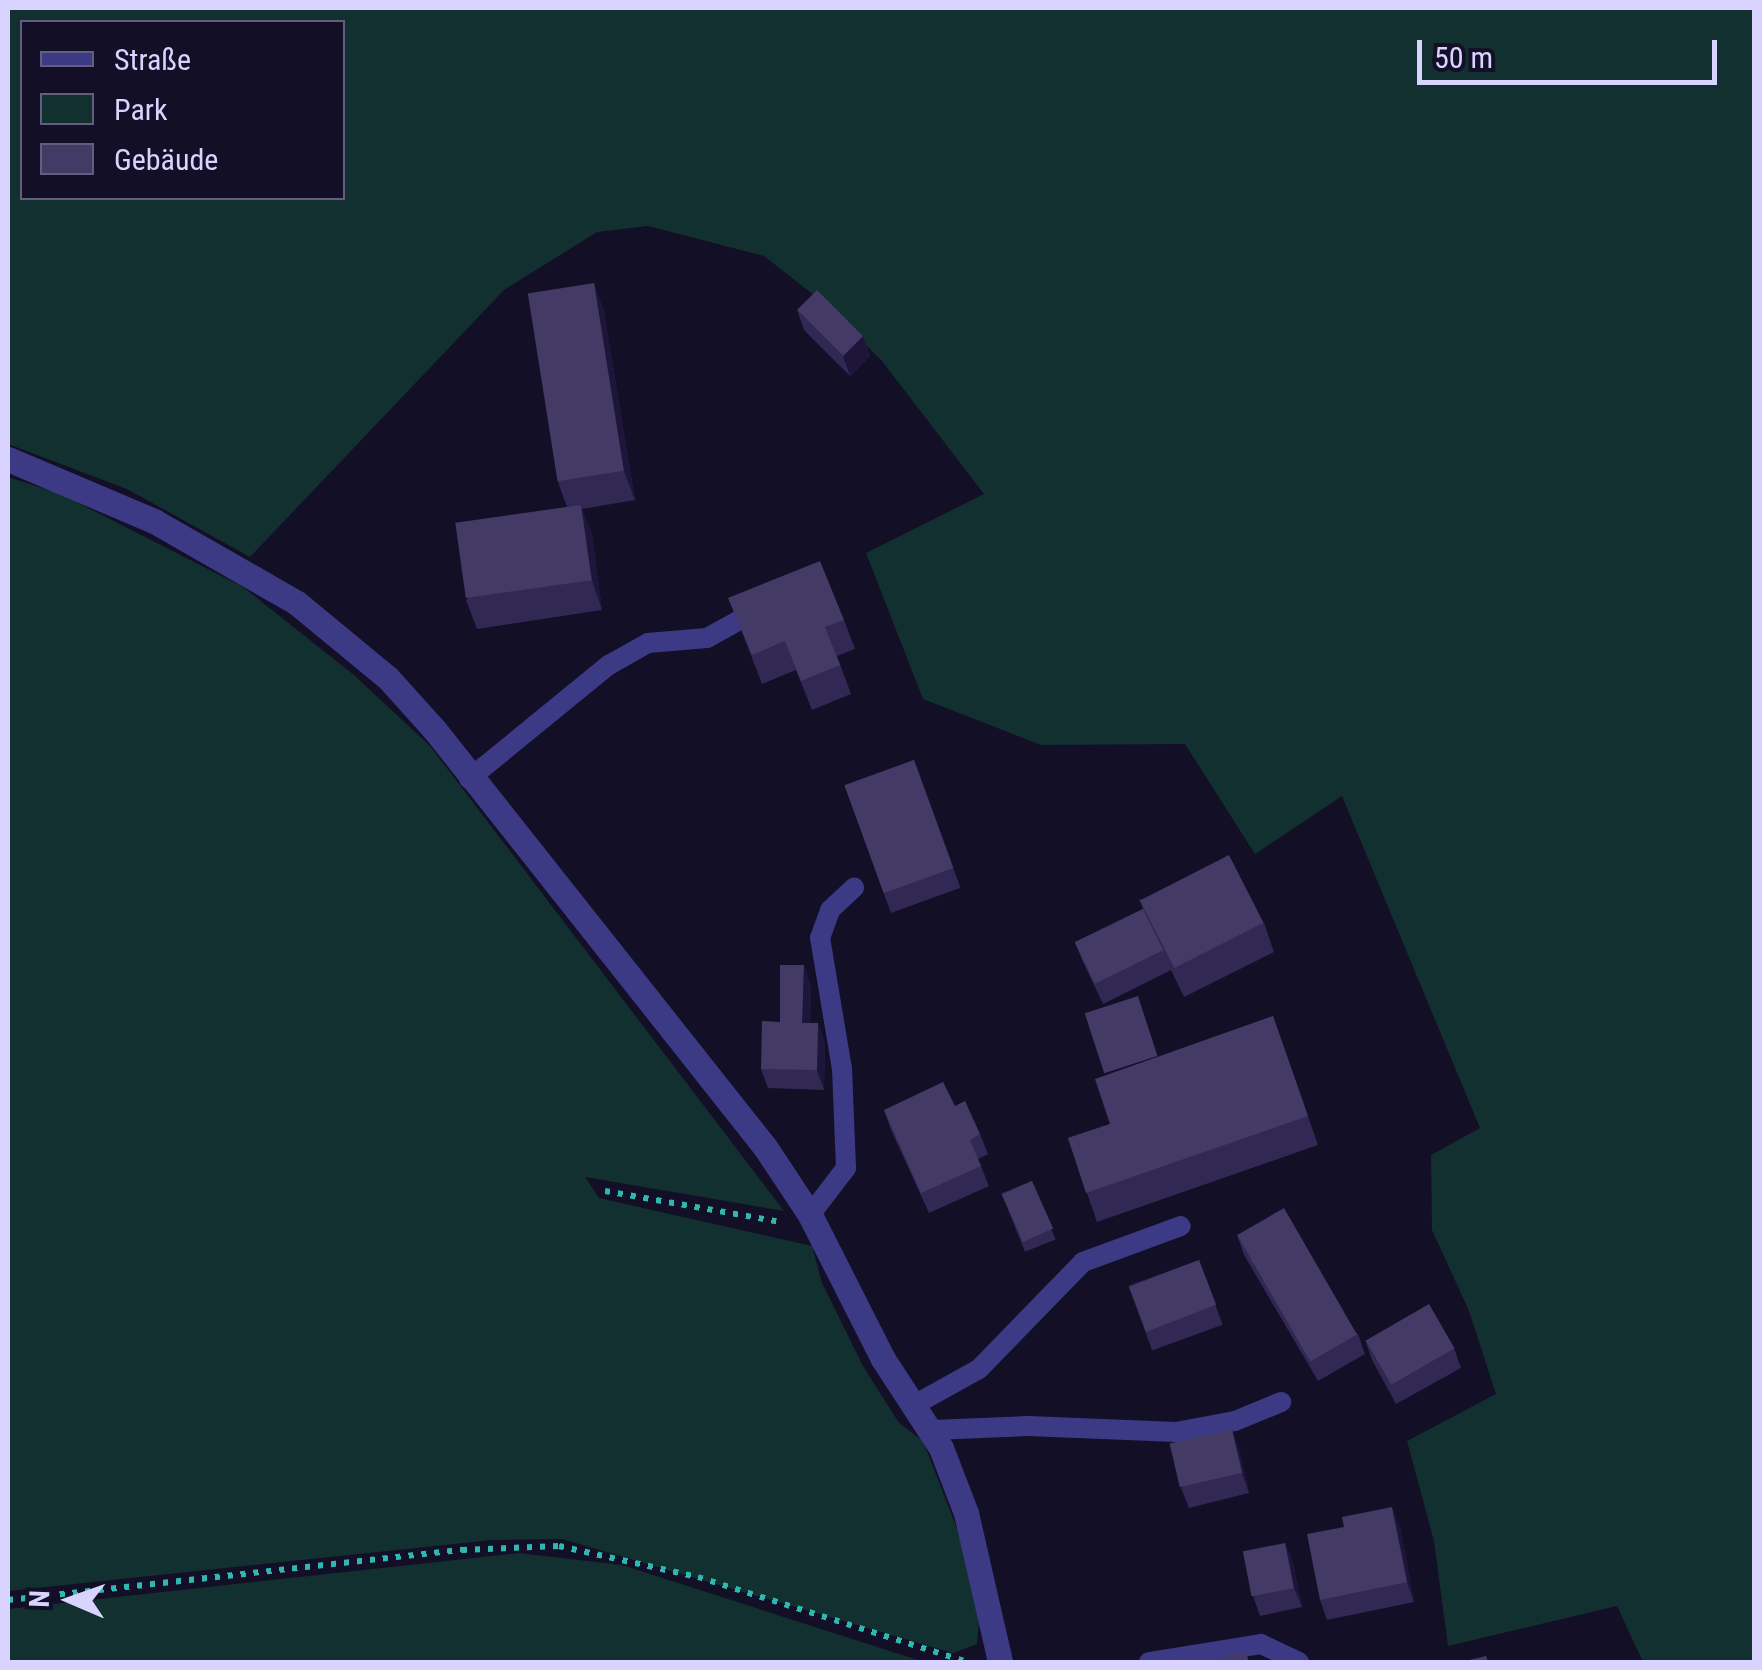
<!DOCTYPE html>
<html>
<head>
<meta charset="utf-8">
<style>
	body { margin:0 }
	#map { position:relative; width:1762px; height:1670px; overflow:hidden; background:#130f26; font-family:"Roboto Condensed",sans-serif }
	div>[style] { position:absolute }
	.green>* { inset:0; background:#12302f }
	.path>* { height:6px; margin-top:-3px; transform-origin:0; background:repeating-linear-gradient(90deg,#2fb8b0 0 5px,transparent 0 13px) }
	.lane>* { height:20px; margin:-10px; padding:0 10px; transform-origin:10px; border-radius:10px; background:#3d3a85 }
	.street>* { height:25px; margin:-12.5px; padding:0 12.5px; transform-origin:12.5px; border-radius:12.5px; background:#3d3a85 }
	.wall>* { inset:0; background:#312854; transform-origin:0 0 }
	.shaded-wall>* { inset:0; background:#1d163a }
	.building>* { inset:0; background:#433a66; transform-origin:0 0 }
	span { translate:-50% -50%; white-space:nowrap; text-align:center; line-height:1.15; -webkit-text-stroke:10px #130f26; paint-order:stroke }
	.frame { position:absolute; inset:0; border:10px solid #d9d4ff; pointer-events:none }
	.legend { position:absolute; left:20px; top:20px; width:325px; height:180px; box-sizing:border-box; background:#130f26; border:2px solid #625e7d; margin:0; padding:12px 18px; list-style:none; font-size:30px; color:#d9d4ff }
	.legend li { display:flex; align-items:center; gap:20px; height:50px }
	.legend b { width:50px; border:2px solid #625e7d }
	.north { position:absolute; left:20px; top:1550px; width:100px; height:100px; -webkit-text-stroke:8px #130f26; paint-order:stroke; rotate:272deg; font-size:28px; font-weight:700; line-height:40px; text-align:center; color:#d9d4ff }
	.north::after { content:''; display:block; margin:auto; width:35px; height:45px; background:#d9d4ff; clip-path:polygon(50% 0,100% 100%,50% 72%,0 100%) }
	.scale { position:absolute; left:1417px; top:40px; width:300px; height:45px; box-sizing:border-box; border:5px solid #d9d4ff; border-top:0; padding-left:12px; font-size:30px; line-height:35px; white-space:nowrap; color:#d9d4ff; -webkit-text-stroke:8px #130f26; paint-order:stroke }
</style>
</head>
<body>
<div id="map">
	<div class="green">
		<i style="clip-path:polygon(evenodd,8px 8px,1754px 8px,1754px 1662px,1643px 1662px,1617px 1606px,1448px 1646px,1434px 1541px,1407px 1441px,1496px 1394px,1469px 1311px,1432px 1230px,1431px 1155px,1480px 1128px,1342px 796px,1255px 854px,1185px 744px,1041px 745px,923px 699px,866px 553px,984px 494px,882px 361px,819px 299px,764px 256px,648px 226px,597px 232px,504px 290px,250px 557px,127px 489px,8px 444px,8px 8px,22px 22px,342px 22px,342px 198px,22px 198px,22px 22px)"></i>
		<i style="clip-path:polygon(8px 477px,61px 494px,243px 587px,354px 675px,430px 746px,784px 1211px,585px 1177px,599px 1198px,812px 1246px,822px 1283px,863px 1366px,899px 1423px,923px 1441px,958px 1531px,979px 1621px,977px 1644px,953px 1653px,562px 1539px,492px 1540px,8px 1591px)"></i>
		<i style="clip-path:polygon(519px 1553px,622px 1565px,924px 1662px,8px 1662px,8px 1609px)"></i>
	</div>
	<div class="path">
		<i style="left:605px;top:1191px;width:174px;rotate:10deg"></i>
		<i style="left:8px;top:1600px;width:457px;rotate:-6.3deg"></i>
		<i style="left:462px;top:1550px;width:97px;rotate:-2.4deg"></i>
		<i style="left:559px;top:1546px;width:142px;rotate:12.6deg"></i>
		<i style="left:698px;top:1577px;width:282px;rotate:17.5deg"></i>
	</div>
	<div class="lane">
		<i style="left:469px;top:779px;width:181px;rotate:-39.2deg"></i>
		<i style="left:609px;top:665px;width:45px;rotate:-29.4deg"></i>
		<i style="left:648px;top:643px;width:59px;rotate:-4.8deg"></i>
		<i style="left:707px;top:638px;width:58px;rotate:-28.8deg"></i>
		<i style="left:810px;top:1215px;width:59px;rotate:-52.5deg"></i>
		<i style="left:846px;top:1168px;width:99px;rotate:-92.3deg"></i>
		<i style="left:842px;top:1069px;width:133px;rotate:-99.5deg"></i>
		<i style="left:820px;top:938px;width:30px;rotate:-70deg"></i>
		<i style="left:830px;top:910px;width:33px;rotate:-43deg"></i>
		<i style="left:916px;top:1404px;width:72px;rotate:-29.1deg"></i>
		<i style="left:979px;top:1369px;width:149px;rotate:-45.8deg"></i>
		<i style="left:1083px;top:1262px;width:104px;rotate:-20.2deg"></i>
		<i style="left:932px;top:1430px;width:96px;rotate:-2.4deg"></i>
		<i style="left:1028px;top:1426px;width:148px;rotate:2.3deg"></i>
		<i style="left:1176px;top:1432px;width:60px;rotate:-10.6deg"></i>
		<i style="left:1235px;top:1421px;width:50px;rotate:-22.4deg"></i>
		<i style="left:1149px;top:1662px;width:113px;rotate:-9.1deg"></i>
		<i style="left:1261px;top:1644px;width:42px;rotate:25.3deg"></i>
	</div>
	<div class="street">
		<i style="left:8px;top:459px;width:159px;rotate:23deg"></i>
		<i style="left:154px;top:521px;width:165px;rotate:29.8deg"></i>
		<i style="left:297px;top:603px;width:118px;rotate:39.5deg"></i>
		<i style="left:388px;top:678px;width:69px;rotate:48deg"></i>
		<i style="left:434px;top:729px;width:533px;rotate:51.63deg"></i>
		<i style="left:765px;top:1147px;width:82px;rotate:56.5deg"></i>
		<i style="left:810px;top:1215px;width:161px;rotate:63.1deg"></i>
		<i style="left:883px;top:1359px;width:106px;rotate:56.9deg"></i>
		<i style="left:941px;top:1448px;width:70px;rotate:69deg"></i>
		<i style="left:966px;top:1513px;width:153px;rotate:77.1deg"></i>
	</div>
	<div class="wall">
		<i style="clip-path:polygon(594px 283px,604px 312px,635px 500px,582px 509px,592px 535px,602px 610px,477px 629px,466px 600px,567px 507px,558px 482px)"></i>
		<i style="clip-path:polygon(797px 310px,863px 336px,870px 356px,850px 376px,804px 330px)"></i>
		<i style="clip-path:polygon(729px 598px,844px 620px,855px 649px,837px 656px,851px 694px,812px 710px,796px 670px,762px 684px)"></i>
		<i style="left:914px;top:760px;width:136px;height:74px;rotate:70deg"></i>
		<i style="clip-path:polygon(1139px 899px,1264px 923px,1274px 952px,1184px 997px,1171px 970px,1103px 1004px,1083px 962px,1075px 942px,1143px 909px)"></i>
		<i style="clip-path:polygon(811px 985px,810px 1023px,818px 1023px,825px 1043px,824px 1090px,768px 1088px,761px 1069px,780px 1022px)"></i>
		<i style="clip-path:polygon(1273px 1016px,1318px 1145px,1097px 1222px,1068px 1138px,1110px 1124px)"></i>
		<i style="clip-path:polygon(955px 1106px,980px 1134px,988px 1154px,978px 1159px,989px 1186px,929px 1213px,891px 1130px,884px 1110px)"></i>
		<i style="left:1032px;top:1181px;width:63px;height:33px;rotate:68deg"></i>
		<i style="clip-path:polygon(1237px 1235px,1358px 1334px,1365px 1354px,1318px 1381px,1244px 1255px)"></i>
		<i style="left:1199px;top:1260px;width:69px;height:75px;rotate:70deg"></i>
		<i style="clip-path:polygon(1365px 1340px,1454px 1348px,1461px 1368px,1396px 1404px,1372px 1360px)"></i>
		<i style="clip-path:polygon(1239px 1449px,1249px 1493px,1189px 1508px,1181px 1488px)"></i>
		<i style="clip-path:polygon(1400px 1527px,1414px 1602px,1327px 1620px,1320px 1600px)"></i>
		<i style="clip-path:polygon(1285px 1543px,1293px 1563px,1302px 1607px,1260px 1616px,1253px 1596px)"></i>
	</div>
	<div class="shaded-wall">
		<i style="clip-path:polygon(594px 283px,604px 312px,635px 500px,624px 471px)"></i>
		<i style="clip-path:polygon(863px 336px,870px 356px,850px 376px,843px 356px)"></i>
		<i style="clip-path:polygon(581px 505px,592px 535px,602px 610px,592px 580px)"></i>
		<i style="clip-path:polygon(804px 965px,811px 985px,810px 1043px,802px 1023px)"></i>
		<i style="clip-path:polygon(818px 1023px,825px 1043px,824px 1090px,817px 1070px)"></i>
		<i style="clip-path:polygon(1232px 1429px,1239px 1449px,1249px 1493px,1242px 1473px)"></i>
		<i style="clip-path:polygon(1392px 1507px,1400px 1527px,1414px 1602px,1407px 1582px)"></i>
		<i style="clip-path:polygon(1285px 1543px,1293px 1563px,1302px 1607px,1294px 1588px)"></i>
	</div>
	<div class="building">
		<i style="left:594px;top:283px;width:190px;height:67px;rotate:81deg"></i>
		<i style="left:817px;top:290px;width:65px;height:28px;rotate:45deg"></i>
		<i style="left:581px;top:505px;width:76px;height:127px;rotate:82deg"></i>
		<i style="clip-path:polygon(820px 561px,844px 620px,825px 627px,840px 665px,801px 681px,785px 641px,752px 655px,728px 598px)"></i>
		<i style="left:914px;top:760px;width:115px;height:74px;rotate:70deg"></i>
		<i style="left:1229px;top:855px;width:76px;height:100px;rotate:63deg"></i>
		<i style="left:1143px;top:909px;width:46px;height:76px;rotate:64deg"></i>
		<i style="clip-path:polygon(780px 965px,804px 965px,802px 1023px,818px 1023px,817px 1070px,761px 1069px,762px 1021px,780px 1022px)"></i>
		<i style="left:1138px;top:996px;width:63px;height:56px;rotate:72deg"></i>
		<i style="clip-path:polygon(1273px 1016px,1308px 1116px,1086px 1193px,1068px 1138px,1110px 1124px,1095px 1079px)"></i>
		<i style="clip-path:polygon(943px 1082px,955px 1106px,965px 1101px,980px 1134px,970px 1140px,981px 1166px,921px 1193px,884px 1110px)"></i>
		<i style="left:1032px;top:1181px;width:52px;height:33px;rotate:66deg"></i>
		<i style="left:1284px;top:1208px;width:146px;height:54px;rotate:60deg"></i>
		<i style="left:1199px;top:1260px;width:48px;height:75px;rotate:69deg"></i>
		<i style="left:1429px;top:1304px;width:51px;height:73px;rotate:60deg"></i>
		<i style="left:1232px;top:1429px;width:45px;height:64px;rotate:77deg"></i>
		<i style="clip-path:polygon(1392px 1507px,1407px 1582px,1320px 1600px,1307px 1534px,1344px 1527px,1342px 1517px)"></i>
		<i style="left:1285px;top:1543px;width:46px;height:43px;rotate:79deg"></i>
		<i style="clip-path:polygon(1246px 1652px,1249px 1662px,1200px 1662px)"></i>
		<i style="clip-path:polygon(1486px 1656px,1488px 1662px,1461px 1662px)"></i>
	</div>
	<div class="frame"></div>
	<ul class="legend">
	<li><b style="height:12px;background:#3d3a85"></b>Straße</li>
	<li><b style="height:28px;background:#12302f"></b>Park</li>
	<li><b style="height:28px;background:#433a66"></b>Gebäude</li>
	</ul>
	<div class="north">N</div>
	<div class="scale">50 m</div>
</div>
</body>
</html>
